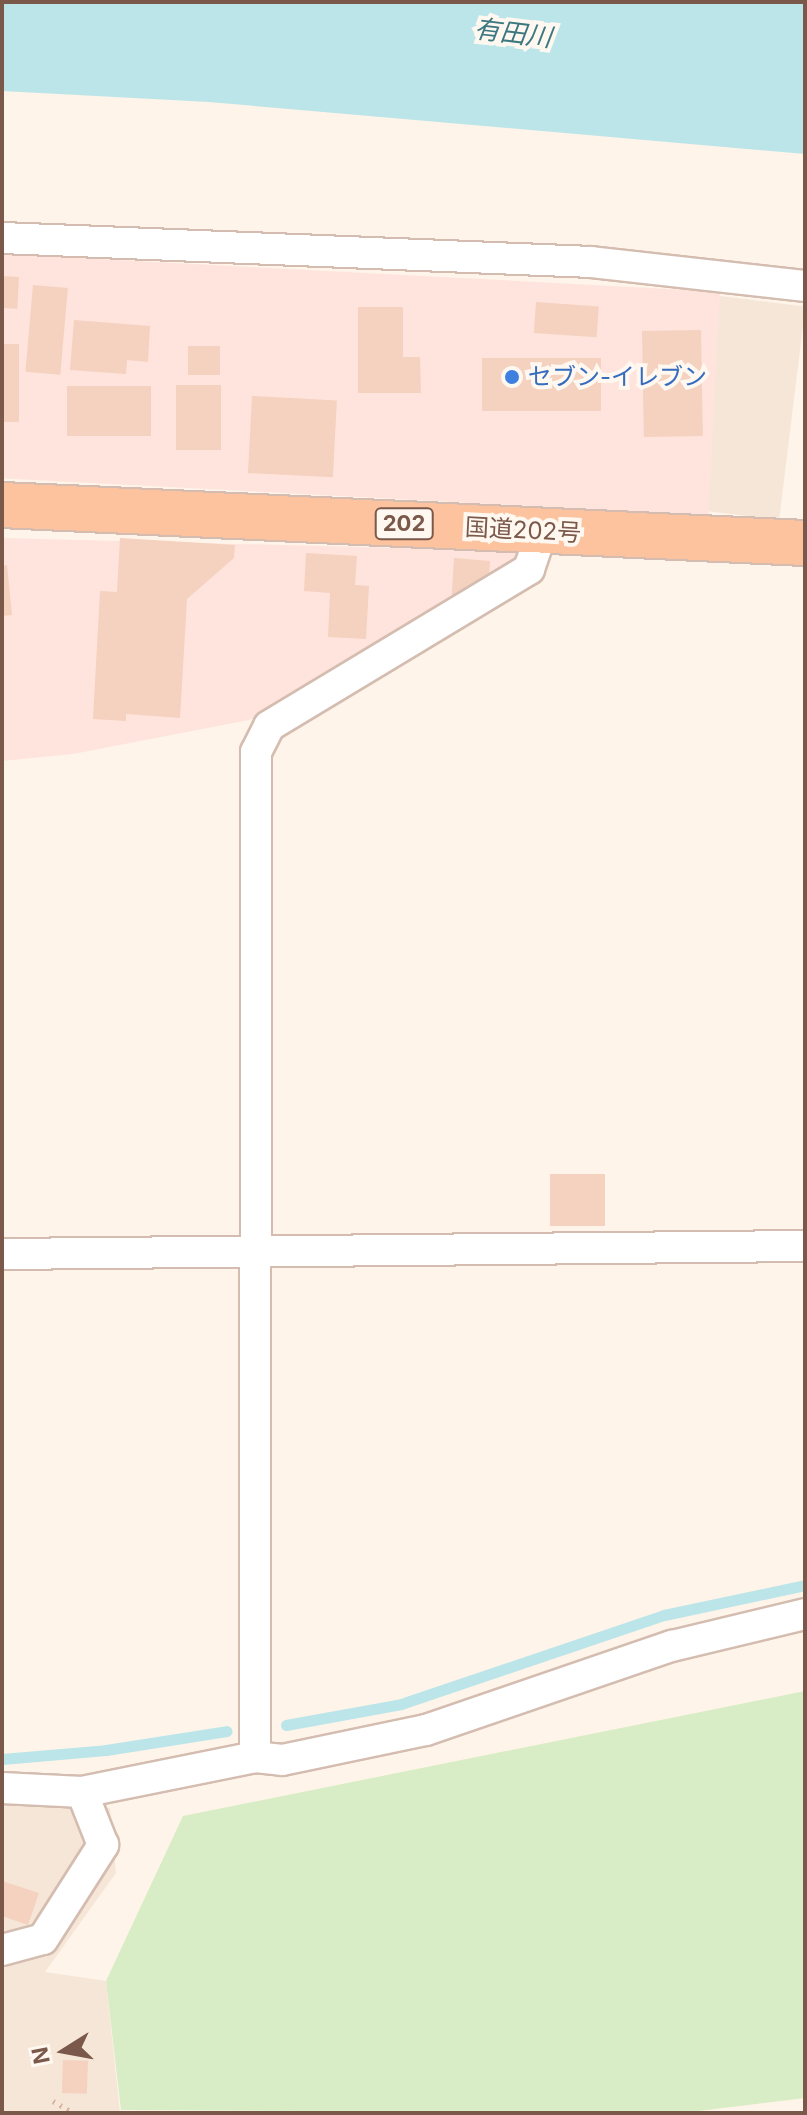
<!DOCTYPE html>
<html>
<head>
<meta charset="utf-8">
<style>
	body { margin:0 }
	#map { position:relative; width:807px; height:2115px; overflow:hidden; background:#fef4e9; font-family:Inter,"Noto Sans JP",sans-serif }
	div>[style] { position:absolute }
	.residential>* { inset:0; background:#f6e6d7; transform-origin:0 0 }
	.commercial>* { inset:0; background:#fee4dc; transform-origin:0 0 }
	.green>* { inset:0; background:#d8edc5 }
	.water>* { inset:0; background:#bbe5e9 }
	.stream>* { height:11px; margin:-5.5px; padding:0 5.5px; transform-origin:5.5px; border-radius:5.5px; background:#bbe5e9 }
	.building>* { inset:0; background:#f5d1bf; transform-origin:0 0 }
	.path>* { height:5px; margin-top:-2.5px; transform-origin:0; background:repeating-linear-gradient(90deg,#dbb4a1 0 2px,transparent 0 8px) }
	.roads { filter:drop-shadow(2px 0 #d4bdb0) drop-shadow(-2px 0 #d4bdb0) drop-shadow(0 2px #d4bdb0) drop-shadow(0 -2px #d4bdb0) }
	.minor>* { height:30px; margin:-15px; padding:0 15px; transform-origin:15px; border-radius:15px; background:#fff }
	.trunk>* { height:44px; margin:-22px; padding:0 22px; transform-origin:22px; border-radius:22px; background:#fdc29e }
	.dots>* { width:22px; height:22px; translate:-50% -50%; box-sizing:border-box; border:4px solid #fff8f0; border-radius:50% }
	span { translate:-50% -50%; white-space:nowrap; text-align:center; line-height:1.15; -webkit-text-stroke:8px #fff8f0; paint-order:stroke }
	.shield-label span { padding:2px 6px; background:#fff8f0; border:2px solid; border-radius:6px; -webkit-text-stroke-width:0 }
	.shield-label { font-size:22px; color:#7a584a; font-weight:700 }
	.shop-label { font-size:24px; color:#366cbe }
	.left { translate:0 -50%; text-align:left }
	.street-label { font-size:24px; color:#7a584a }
	.water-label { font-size:26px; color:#3c7880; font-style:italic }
	.frame { position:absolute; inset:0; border:4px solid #7a584a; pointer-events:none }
	.north { position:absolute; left:24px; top:2011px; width:80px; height:80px; -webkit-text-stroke:6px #fff8f0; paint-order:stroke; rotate:259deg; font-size:22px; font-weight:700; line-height:32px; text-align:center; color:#7a584a }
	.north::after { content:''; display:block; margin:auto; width:28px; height:36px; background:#7a584a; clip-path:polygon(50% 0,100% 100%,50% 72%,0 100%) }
</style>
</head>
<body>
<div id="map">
	<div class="residential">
		<i style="left:720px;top:296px;width:86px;height:215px;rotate:7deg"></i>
		<i style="clip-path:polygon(2px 1798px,110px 1808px,116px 1873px,45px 1972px,106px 1981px,120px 2113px,2px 2113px)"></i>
	</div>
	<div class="commercial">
		<i style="left:2px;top:254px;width:719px;height:224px;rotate:3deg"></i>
		<i style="clip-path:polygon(2px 538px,519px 551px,523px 588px,249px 720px,73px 754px,2px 761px)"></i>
	</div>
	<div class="green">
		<i style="clip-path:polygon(805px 1691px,805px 2098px,682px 2113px,121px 2110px,106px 1981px,183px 1816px)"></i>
	</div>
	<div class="water">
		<i style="clip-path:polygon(2px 2px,805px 2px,805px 154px,209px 102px,2px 91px)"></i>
	</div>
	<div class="stream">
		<i style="left:286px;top:1725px;width:117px;rotate:-10.3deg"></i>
		<i style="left:401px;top:1704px;width:278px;rotate:-18.7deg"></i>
		<i style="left:664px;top:1615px;width:144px;rotate:-12deg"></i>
		<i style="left:2px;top:1759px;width:104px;rotate:-4.9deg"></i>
		<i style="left:106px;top:1750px;width:122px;rotate:-8.9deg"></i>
	</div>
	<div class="building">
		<i style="left:2px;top:276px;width:17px;height:32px;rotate:3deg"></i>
		<i style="left:33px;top:285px;width:35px;height:87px;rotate:5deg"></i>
		<i style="left:536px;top:302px;width:63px;height:31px;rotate:4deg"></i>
		<i style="clip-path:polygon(358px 307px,403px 307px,403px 357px,420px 357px,421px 393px,358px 393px)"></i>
		<i style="clip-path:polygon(74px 320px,150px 326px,148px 362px,127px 360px,126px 374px,70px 370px)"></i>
		<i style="left:701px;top:330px;width:106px;height:59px;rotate:89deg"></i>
		<i style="left:2px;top:344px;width:17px;height:78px"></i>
		<i style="left:220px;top:346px;width:29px;height:32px;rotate:90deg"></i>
		<i style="left:482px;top:358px;width:119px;height:53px"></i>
		<i style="left:176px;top:385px;width:45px;height:65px"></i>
		<i style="left:67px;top:386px;width:84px;height:50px"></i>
		<i style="left:252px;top:396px;width:85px;height:77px;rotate:3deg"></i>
		<i style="clip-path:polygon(120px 538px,235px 545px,234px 558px,187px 599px,180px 718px,126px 714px,126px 721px,93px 719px,100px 591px,117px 592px)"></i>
		<i style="clip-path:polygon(306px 553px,357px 556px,355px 585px,369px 586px,366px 639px,328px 637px,330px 593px,304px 591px)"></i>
		<i style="clip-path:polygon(454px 558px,490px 561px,489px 578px,451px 607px)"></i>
		<i style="clip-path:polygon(7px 565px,12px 615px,2px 616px,2px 566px)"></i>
		<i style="left:550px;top:1174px;width:55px;height:52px"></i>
		<i style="clip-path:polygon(2px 1881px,39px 1893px,28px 1925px,2px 1916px)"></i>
		<i style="left:63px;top:2060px;width:25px;height:33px;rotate:2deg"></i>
	</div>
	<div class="path">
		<i style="left:53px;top:2101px;width:24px;rotate:30deg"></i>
	</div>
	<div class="roads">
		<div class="minor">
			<i style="left:2px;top:238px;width:589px;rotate:2.33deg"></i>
			<i style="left:591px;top:262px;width:215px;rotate:6.4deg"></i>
			<i style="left:2px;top:1254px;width:803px;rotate:-0.57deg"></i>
			<i style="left:255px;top:1757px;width:1005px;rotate:-89.94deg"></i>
			<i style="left:256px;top:752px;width:29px;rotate:-63deg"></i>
			<i style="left:269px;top:726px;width:304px;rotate:-31.1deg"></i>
			<i style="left:529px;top:569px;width:40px;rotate:-71.1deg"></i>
			<i style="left:2px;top:1788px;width:80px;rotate:2.9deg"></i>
			<i style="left:82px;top:1792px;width:177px;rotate:-11.4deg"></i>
			<i style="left:255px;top:1757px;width:27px;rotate:6deg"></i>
			<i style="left:282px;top:1760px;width:147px;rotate:-11.8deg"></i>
			<i style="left:426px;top:1730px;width:260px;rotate:-18.9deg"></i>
			<i style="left:672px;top:1646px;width:137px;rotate:-13.5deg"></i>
			<i style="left:2px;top:1950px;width:42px;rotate:-15deg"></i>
			<i style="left:43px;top:1939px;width:112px;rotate:-57.4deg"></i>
			<i style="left:103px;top:1845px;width:57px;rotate:-111.6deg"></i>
		</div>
		<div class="trunk">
			<i style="left:2px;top:505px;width:804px;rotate:2.71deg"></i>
		</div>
	</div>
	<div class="dots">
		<i style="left:512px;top:377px;background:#3f7fe0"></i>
	</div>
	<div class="shield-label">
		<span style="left:404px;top:524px">202</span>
	</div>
	<div class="shop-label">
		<span class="left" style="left:528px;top:377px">セブン-イレブン</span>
	</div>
	<div class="street-label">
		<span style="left:523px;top:530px;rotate:3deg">国道202号</span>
	</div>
	<div class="water-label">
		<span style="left:513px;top:33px;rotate:7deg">有田川</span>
	</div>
	<div class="frame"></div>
	<div class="north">N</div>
</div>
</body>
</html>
